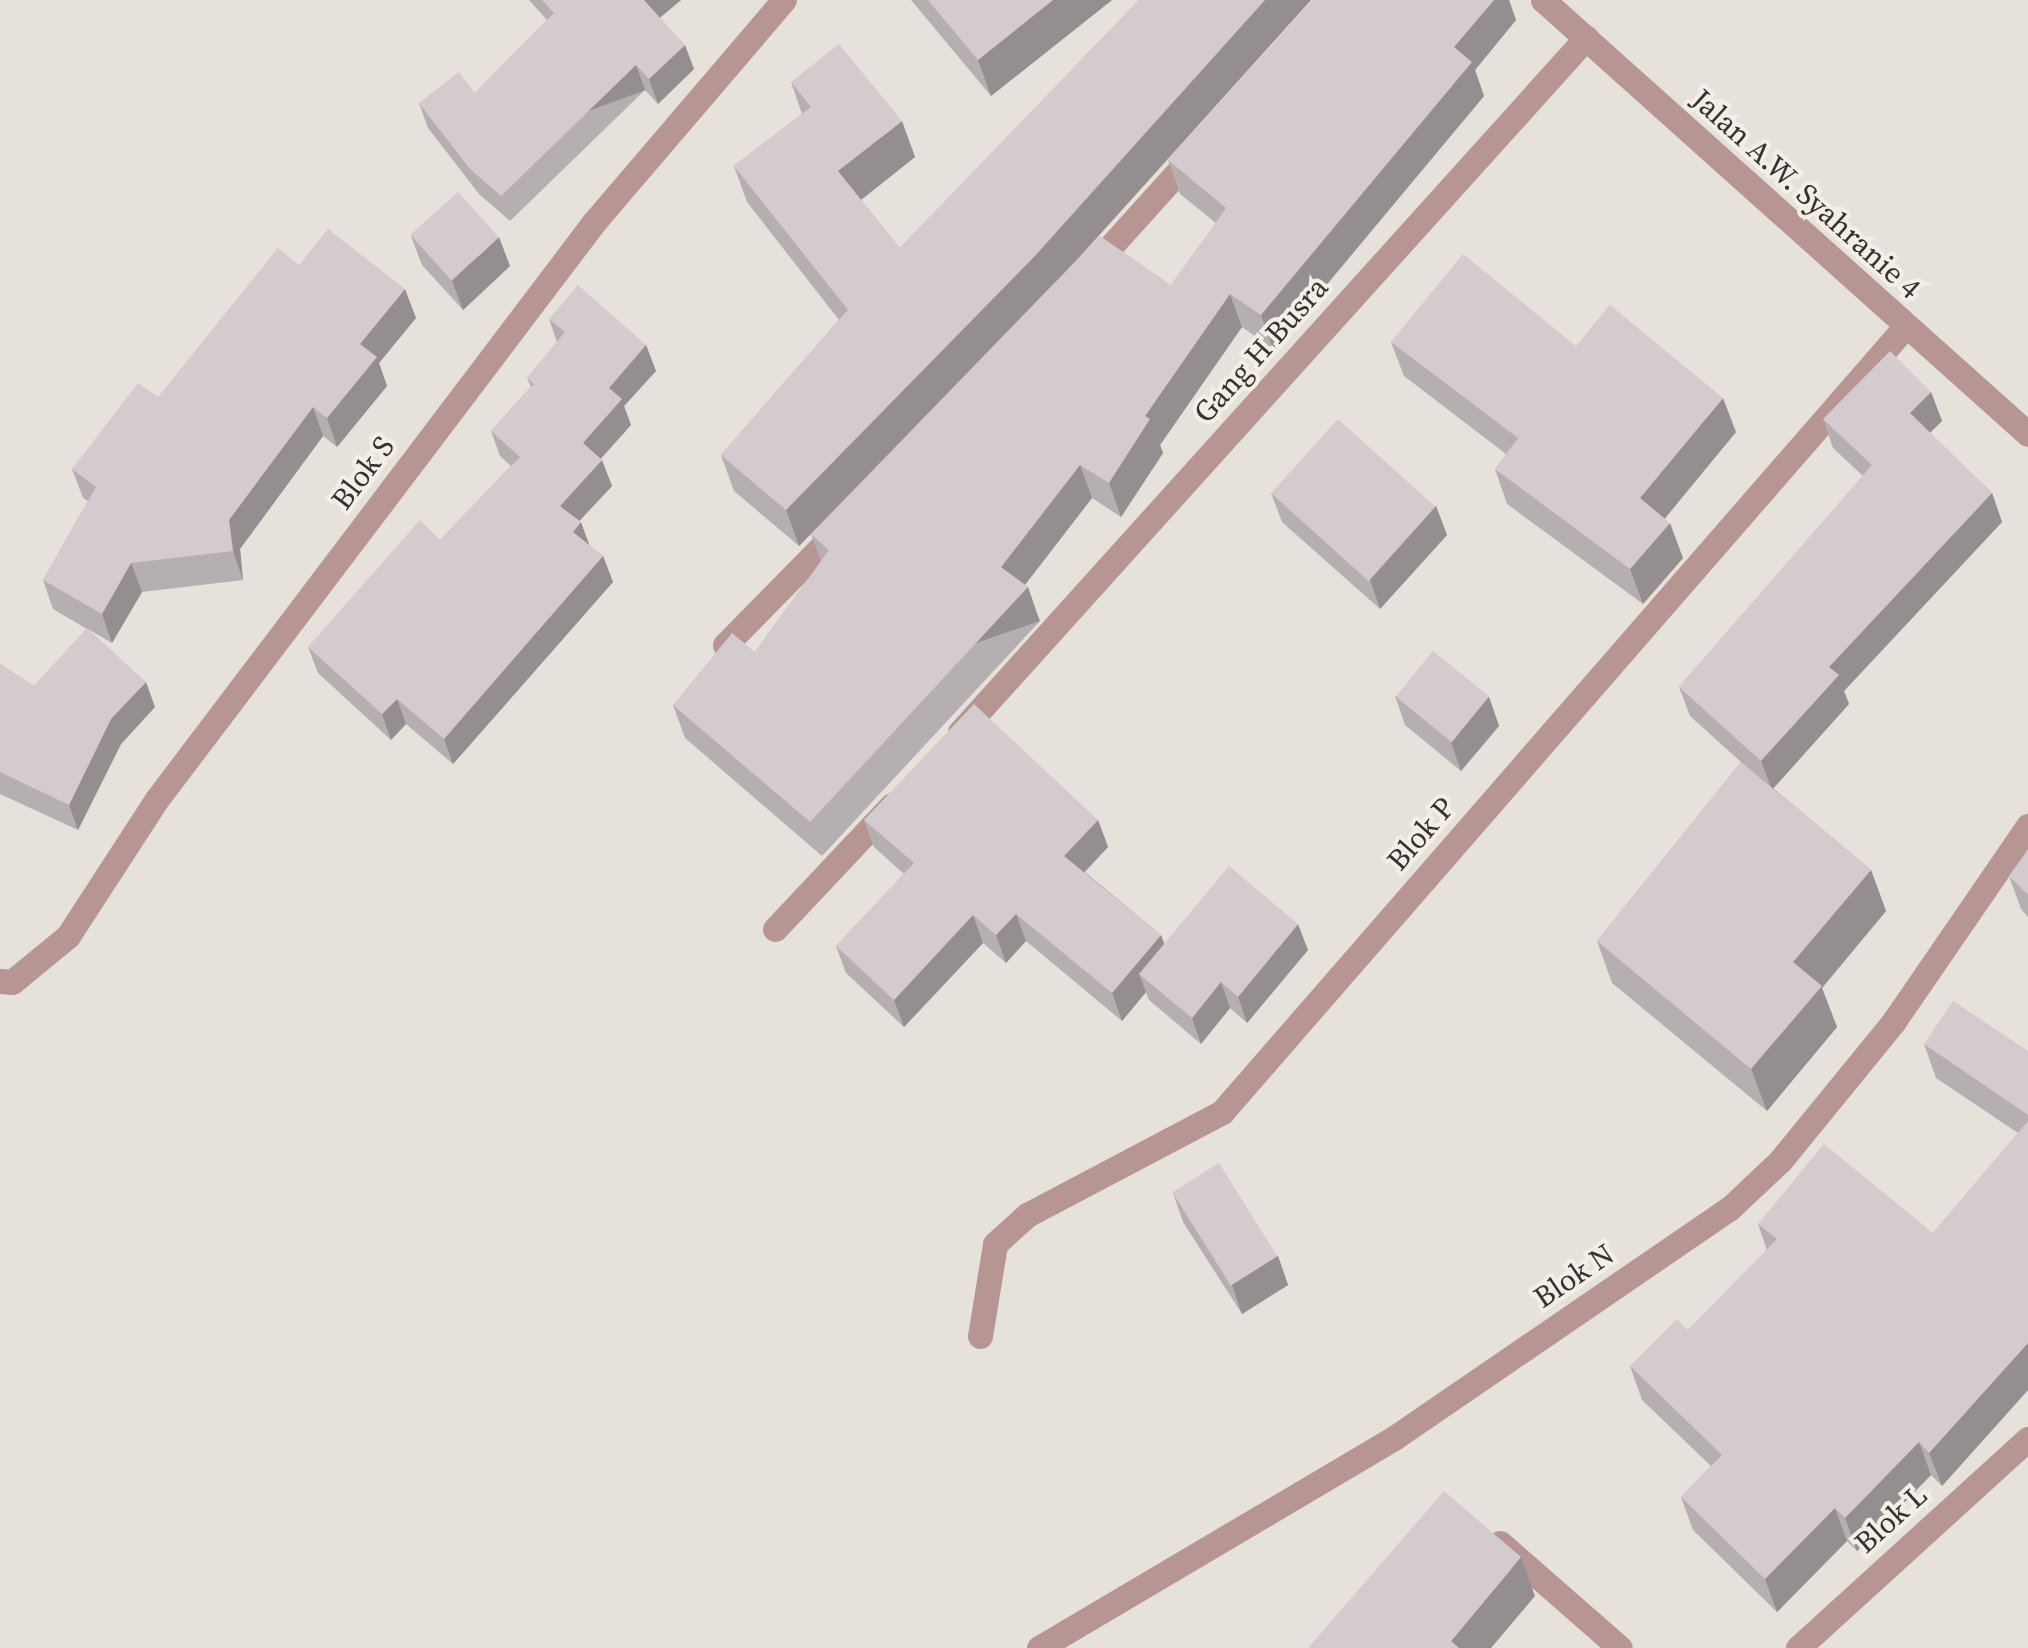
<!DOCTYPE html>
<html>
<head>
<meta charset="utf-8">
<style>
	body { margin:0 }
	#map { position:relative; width:2028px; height:1648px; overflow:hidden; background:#e6e1da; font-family:"Source Serif 4",serif }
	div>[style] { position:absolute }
	.street>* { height:25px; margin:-12.5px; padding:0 12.5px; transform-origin:12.5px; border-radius:12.5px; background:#b79592 }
	.wall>* { inset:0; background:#b6afb2 }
	.shaded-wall>* { inset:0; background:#948e91; transform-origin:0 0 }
	.building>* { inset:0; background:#d4cbcf; transform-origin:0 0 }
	span { translate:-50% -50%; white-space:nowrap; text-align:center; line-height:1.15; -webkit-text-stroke:8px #f3efe7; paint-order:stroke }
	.street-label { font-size:30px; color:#353330 }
</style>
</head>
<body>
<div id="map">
	<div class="street">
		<i style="left:1543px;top:0;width:651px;rotate:41.82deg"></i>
		<i style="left:1092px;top:267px;width:155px;rotate:-47.9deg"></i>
		<i style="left:725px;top:645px;width:167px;rotate:-45.5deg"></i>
		<i style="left:960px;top:732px;width:935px;rotate:-47.95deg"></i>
		<i style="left:775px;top:929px;width:170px;rotate:-46.7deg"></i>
		<i style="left:0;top:981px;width:12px;rotate:5deg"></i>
		<i style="left:12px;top:982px;width:72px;rotate:-39.4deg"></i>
		<i style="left:68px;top:936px;width:163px;rotate:-57deg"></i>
		<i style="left:157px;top:799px;width:725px;rotate:-52.85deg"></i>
		<i style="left:595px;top:221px;width:291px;rotate:-49.5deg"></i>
		<i style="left:980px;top:1336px;width:93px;rotate:-80.7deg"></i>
		<i style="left:995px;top:1244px;width:43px;rotate:-42.2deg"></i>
		<i style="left:1027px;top:1215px;width:221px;rotate:-27.8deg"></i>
		<i style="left:1222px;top:1112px;width:1039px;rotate:-48.98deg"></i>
		<i style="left:1500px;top:1543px;width:159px;rotate:41.2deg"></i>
		<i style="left:1039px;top:1648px;width:412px;rotate:-30.6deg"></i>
		<i style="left:1394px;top:1438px;width:406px;rotate:-34.4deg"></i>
		<i style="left:1729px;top:1209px;width:70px;rotate:-43.3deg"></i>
		<i style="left:1780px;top:1161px;width:181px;rotate:-50.8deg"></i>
		<i style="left:1894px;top:1021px;width:237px;rotate:-55.5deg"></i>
		<i style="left:1798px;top:1648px;width:311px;rotate:-42.3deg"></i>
	</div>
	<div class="wall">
		<i style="clip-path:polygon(529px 0,681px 0,660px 18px,694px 69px,658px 104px,645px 90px,510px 221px,479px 194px,428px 128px,419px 103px,475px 93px,547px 20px)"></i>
		<i style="clip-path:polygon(911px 0,1112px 0,991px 96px)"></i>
		<i style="clip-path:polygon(1139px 0,1311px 0,1075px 262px,1171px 285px,1216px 223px,1180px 194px,1168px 160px,1313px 0,1509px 0,1516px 20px,1475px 70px,1484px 96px,1273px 349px,1242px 327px,1160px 445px,1163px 453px,1121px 517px,1092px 498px,1025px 585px,1040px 621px,822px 856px,685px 738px,673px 705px,755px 652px,821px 561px,811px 534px,876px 468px,799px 546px,734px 491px,721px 455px,839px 320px,747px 202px,734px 166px,802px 114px,791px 82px,915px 157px,861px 200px,900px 248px)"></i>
		<i style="clip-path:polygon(411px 236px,510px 266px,463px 310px,422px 265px)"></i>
		<i style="clip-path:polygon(299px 265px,416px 318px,379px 363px,387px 386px,337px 447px,323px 436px,240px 549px,243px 580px,142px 592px,112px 643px,88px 629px,155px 707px,121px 744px,78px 830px,0 794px,0 664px,34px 686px,87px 629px,53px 609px,43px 580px,88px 501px,83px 498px,72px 469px,158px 397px)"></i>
		<i style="clip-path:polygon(549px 319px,646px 345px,656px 371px,624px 406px,631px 425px,601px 459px,612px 486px,579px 521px,589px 545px,603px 556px,613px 582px,453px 764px,406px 724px,391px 740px,318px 673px,308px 647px,440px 540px,511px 466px,500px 456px,491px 431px,531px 387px,527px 378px,557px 342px)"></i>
		<i style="clip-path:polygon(1391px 342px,1576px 346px,1736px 432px,1664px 518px,1683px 558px,1643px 604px,1507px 504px,1495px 469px,1506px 454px,1404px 376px)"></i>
		<i style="clip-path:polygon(1931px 392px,1942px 421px,1930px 433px,1992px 493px,2002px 522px,1844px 691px,1849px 704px,1773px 788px,1871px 870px,1886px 911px,1822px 988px,1837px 1027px,1767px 1111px,1612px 983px,1597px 941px,1741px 762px,1690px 716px,1679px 687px,1863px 476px,1833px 448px,1823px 419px)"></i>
		<i style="clip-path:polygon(1271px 493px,1436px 506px,1447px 535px,1380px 609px,1282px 522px)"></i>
		<i style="clip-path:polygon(1395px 696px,1489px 697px,1499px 726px,1461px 771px,1405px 725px)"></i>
		<i style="clip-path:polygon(864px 820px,1098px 820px,1108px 847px,1085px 872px,1161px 935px,1164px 944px,1308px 950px,1247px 1023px,1230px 1008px,1201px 1044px,1149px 1000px,1146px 992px,1122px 1021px,1026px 941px,1006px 963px,983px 943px,904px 1027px,846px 973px,836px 946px,904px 874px,874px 847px)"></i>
		<i style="clip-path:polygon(2028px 850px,2028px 917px,2021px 909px,2009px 876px)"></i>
		<i style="clip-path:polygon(1924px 1044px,2028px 1051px,2028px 1390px,1942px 1486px,1931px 1475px,1857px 1551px,1847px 1541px,1777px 1612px,1693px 1530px,1681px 1497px,1711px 1466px,1642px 1400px,1630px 1366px,1688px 1330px,1767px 1250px,1758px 1224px,1933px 1233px,2018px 1133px,1936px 1078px)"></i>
		<i style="clip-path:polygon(1173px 1193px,1278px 1256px,1288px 1285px,1242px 1314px,1183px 1222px)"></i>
	</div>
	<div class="shaded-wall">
		<i style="clip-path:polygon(643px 0,681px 0,652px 24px)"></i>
		<i style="clip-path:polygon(1053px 0,1112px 0,991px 96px,978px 60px)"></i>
		<i style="clip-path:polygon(1265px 0,1311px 0,1047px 293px,799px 546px,786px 510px)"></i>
		<i style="clip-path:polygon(1494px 0,1509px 0,1516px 20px,1475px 70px,1484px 96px,1273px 349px,1261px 315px,1454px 47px)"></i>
		<i style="clip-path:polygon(685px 45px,694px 69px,658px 104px,649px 79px)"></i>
		<i style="left:636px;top:65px;width:27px;height:188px;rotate:70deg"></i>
		<i style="clip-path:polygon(902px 121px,915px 157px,852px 207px,838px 171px)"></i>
		<i style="clip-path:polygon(499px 237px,510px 266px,463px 310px,452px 281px)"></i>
		<i style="clip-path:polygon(405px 289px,416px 318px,379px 363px,387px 386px,337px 447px,327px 418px,360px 344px)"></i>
		<i style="clip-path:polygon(1230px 294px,1242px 327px,1160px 445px,1163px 453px,1121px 517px,1109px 483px,1145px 416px)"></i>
		<i style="clip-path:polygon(646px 345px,656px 371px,624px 406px,631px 425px,592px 468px,583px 443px,609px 388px)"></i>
		<i style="clip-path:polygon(1931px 392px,1942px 421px,1920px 442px,1910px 413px)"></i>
		<i style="clip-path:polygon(1723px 398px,1736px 432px,1653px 533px,1640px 498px)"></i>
		<i style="clip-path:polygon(313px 407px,323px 436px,240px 549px,243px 580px,233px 551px,229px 520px)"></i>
		<i style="clip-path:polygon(602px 460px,612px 486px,569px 532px,560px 506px)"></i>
		<i style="clip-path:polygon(1080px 465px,1092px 498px,1013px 600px,1001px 567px)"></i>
		<i style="clip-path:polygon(1992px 493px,2002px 522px,1844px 691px,1849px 704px,1772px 790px,1761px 761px,1829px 667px)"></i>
		<i style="clip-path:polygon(1436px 506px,1447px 535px,1380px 609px,1370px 580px)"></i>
		<i style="clip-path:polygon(581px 522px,590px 547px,573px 532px)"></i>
		<i style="clip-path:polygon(1670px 523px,1683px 558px,1643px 604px,1630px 569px)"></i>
		<i style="clip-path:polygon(603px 556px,613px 582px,453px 764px,444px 739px)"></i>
		<i style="clip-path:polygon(131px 563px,142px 592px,112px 643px,102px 614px)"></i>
		<i style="left:1028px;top:587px;width:36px;height:321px;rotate:71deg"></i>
		<i style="clip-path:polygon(146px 682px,155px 707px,121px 744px,78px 830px,69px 805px,111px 719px)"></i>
		<i style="clip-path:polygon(1489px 697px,1499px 726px,1461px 771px,1451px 742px)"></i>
		<i style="clip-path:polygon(397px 699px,406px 724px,391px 740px,382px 714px)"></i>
		<i style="clip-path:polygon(1098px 820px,1108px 847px,1074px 883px,1064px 856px)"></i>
		<i style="clip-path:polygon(1871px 870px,1886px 911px,1822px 988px,1837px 1027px,1767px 1111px,1751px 1069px,1793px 962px)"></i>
		<i style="clip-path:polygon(1016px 914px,1026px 941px,1006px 963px,996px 935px)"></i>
		<i style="clip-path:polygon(973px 915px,983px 943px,904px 1027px,894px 1000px)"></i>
		<i style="clip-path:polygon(1298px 924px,1308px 950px,1247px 1023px,1238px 997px)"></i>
		<i style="clip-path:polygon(1161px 935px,1171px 963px,1139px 974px,1146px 992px,1122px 1021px,1112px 993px)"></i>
		<i style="clip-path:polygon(1221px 982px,1230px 1008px,1201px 1044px,1192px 1018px)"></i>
		<i style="clip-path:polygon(1278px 1256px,1288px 1285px,1242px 1314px,1232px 1285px)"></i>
		<i style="clip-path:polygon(2028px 1343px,2028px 1390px,1942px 1486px,1929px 1453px)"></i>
		<i style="clip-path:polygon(1919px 1442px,1931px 1475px,1857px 1551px,1845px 1518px)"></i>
		<i style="clip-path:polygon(1835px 1508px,1847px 1541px,1777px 1612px,1765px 1579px)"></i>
		<i style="clip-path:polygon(1521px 1557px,1535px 1596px,1491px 1648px,1453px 1648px,1451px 1641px)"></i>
	</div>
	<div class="building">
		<i style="clip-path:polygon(542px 0,644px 0,685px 45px,649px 79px,636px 65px,501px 196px,470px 169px,419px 103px,459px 72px,475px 93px,554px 13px)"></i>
		<i style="clip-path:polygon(928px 0,1053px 0,978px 60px)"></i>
		<i style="clip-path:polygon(1139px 0,1265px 0,1034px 257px,786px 510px,721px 455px,848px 310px,734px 166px,811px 107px,791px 82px,839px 44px,902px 121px,838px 171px,900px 248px)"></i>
		<i style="clip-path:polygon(1313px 0,1494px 0,1454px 47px,1472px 62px,1261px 315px,1230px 294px,1145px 416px,1150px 419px,1109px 483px,1080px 465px,1001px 567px,1028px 587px,810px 822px,673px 705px,732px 633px,755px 652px,829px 550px,811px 534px,1100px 236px,1171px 285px,1226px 208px,1168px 160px)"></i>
		<i style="left:458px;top:192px;width:61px;height:64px;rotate:48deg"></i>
		<i style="clip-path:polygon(328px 229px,405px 289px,360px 344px,377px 357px,327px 418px,313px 407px,229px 520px,233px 551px,131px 563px,102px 614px,43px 580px,96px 487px,72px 469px,138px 383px,158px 397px,278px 248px,299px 265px)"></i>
		<i style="clip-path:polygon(1463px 254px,1576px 346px,1610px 305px,1723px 398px,1640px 498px,1670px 523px,1630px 569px,1495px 469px,1518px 438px,1391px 342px)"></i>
		<i style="clip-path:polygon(578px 285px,646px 345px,609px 388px,622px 399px,583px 443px,602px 460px,560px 506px,581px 522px,573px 532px,603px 556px,444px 739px,397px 699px,382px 714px,308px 647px,420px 520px,440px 540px,520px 457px,491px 431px,534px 384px,527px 378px,565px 332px,549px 319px)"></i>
		<i style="clip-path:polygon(1890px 351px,1931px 392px,1910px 413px,1992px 493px,1829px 667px,1839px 675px,1761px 761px,1679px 687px,1872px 465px,1823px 419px)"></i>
		<i style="left:1338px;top:419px;width:131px;height:100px;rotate:42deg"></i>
		<i style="clip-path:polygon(87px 628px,146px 682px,111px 719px,69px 805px,0 772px,0 664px,34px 686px)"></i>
		<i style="left:1433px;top:651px;width:72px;height:59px;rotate:39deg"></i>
		<i style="clip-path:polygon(974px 704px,1098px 820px,1064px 856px,1161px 935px,1112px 993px,1016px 914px,996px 935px,973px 915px,894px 1000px,836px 946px,914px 863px,864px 820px)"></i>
		<i style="clip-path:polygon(1741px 762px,1871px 870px,1793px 962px,1822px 986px,1751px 1069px,1597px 941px)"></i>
		<i style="clip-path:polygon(2028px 850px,2028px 895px,2009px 876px)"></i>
		<i style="clip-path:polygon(1229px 866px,1298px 924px,1238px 997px,1221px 982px,1192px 1018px,1139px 974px)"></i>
		<i style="clip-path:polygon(1953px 1001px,2028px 1051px,2028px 1115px,1924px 1044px)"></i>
		<i style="clip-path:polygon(2028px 1121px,2028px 1343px,1929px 1453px,1919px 1442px,1845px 1518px,1835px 1508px,1765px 1579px,1681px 1497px,1722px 1455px,1630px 1366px,1677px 1319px,1688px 1330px,1777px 1239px,1758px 1224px,1824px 1144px,1933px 1233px)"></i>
		<i style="left:1219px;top:1163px;width:110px;height:55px;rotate:58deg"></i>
		<i style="clip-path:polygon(1444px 1491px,1521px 1557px,1451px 1641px,1459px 1648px,1308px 1648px)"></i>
	</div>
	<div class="street-label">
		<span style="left:1806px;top:194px;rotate:42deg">Jalan A.W. Syahranie 4</span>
		<span style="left:1261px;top:350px;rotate:-48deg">Gang H Busra</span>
		<span style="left:363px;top:473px;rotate:-53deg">Blok S</span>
		<span style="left:1421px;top:834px;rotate:-49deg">Blok P</span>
		<span style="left:1574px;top:1276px;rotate:-34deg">Blok N</span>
		<span style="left:1891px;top:1519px;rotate:-42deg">Blok L</span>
	</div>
</div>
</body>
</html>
